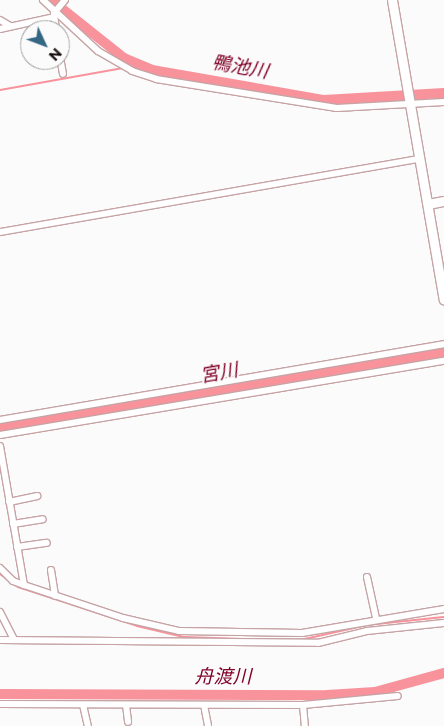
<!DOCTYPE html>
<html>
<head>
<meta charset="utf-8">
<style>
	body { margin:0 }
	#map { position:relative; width:444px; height:726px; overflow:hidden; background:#fbfbfb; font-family:Montserrat,"Noto Sans JP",sans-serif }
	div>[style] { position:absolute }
	.stream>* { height:2px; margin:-1px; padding:0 1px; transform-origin:1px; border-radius:1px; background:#f8939c }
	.river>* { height:10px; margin:-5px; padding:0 5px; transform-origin:5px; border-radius:5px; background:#f8939c }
	.roads { filter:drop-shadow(1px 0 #c6a3a5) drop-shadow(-1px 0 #c6a3a5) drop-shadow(0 1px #c6a3a5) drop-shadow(0 -1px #c6a3a5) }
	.street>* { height:6px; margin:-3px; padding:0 3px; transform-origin:3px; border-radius:3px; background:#fff }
	.secondary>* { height:9px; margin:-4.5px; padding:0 4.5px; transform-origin:4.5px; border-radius:4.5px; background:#fff }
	span { translate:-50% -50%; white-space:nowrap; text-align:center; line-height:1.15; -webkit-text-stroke:4px #fbfbfb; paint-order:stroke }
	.water-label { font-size:19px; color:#82032a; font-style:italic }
	.north { position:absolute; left:20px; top:20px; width:50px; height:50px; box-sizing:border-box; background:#fbfbfb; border:1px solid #9f9b9b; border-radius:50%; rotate:133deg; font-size:14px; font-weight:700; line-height:20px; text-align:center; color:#150a0b }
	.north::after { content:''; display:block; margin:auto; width:18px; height:22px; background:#336784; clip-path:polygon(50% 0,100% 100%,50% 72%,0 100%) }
</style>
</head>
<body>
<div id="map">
	<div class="stream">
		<i style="left:130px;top:67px;width:7px;rotate:-27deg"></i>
		<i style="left:0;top:90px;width:125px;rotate:-10.1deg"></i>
		<i style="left:0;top:574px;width:22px;rotate:36deg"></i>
		<i style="left:18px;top:587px;width:125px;rotate:18.1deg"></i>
		<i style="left:137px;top:626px;width:48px;rotate:13.2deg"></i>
		<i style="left:184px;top:637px;width:59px;rotate:1.9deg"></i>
		<i style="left:300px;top:640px;width:69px;rotate:-12.6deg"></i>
		<i style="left:367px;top:625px;width:77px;rotate:-5.9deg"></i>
	</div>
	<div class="river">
		<i style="left:51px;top:0;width:93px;rotate:38.5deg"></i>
		<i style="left:124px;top:58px;width:30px;rotate:23deg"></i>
		<i style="left:152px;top:70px;width:175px;rotate:9.9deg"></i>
		<i style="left:324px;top:100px;width:120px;rotate:-3.3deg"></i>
		<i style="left:0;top:428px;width:450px;rotate:-9.6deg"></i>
		<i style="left:0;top:694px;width:327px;rotate:0.2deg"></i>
		<i style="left:327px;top:695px;width:48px;rotate:-3.6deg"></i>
		<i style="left:375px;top:692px;width:72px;rotate:-15.4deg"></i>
	</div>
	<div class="roads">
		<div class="street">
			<i style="left:43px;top:0;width:75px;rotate:42.8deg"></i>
			<i style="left:98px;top:51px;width:39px;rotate:30deg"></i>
			<i style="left:132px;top:71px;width:25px;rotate:18deg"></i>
			<i style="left:156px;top:79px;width:183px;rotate:9.1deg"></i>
			<i style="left:337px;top:108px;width:107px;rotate:-3.2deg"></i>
			<i style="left:0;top:20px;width:12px;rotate:31deg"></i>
			<i style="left:0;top:29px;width:55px;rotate:-12.5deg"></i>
			<i style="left:56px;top:30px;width:17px;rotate:-97deg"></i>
			<i style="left:54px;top:13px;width:17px;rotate:-50deg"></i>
			<i style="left:60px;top:57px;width:17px;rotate:80deg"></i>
			<i style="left:0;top:232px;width:425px;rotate:-9.9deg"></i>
			<i style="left:0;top:420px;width:450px;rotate:-9.7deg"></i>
			<i style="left:0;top:435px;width:450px;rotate:-9.5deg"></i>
			<i style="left:0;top:446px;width:141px;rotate:80.2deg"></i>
			<i style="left:9px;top:502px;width:29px;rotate:-12deg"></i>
			<i style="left:13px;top:524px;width:30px;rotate:-9deg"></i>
			<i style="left:17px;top:547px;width:30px;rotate:-8deg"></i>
			<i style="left:0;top:568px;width:18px;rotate:45deg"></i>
			<i style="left:13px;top:581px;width:12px;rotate:20deg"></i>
			<i style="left:24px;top:585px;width:104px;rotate:18.4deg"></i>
			<i style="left:123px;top:618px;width:57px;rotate:13.1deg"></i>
			<i style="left:179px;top:631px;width:123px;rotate:0.9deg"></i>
			<i style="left:302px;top:633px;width:144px;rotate:-9.6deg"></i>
			<i style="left:51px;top:570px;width:26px;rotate:81deg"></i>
			<i style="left:367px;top:577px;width:42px;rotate:77.6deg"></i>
			<i style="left:0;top:612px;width:31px;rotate:63deg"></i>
			<i style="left:0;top:640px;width:318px;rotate:0.5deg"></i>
			<i style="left:318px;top:643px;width:50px;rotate:-13.8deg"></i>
			<i style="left:367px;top:631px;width:77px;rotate:-5.9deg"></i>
			<i style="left:0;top:704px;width:303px;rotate:0.2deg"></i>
			<i style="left:303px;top:705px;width:95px;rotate:-5.4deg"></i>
			<i style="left:83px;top:705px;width:22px;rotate:77deg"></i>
			<i style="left:126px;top:705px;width:17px;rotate:83deg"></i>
			<i style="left:204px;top:705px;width:21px;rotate:79deg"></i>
			<i style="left:303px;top:705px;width:21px;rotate:85deg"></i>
		</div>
		<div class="secondary">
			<i style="left:392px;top:0;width:304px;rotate:80.2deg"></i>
			<i style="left:428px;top:204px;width:16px;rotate:-11deg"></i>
		</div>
	</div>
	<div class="water-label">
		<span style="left:240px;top:67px;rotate:10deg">鴨池川</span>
		<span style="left:219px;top:373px;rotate:-10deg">宮川</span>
		<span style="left:223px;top:677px">舟渡川</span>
	</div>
	<div class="north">N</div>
</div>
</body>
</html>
